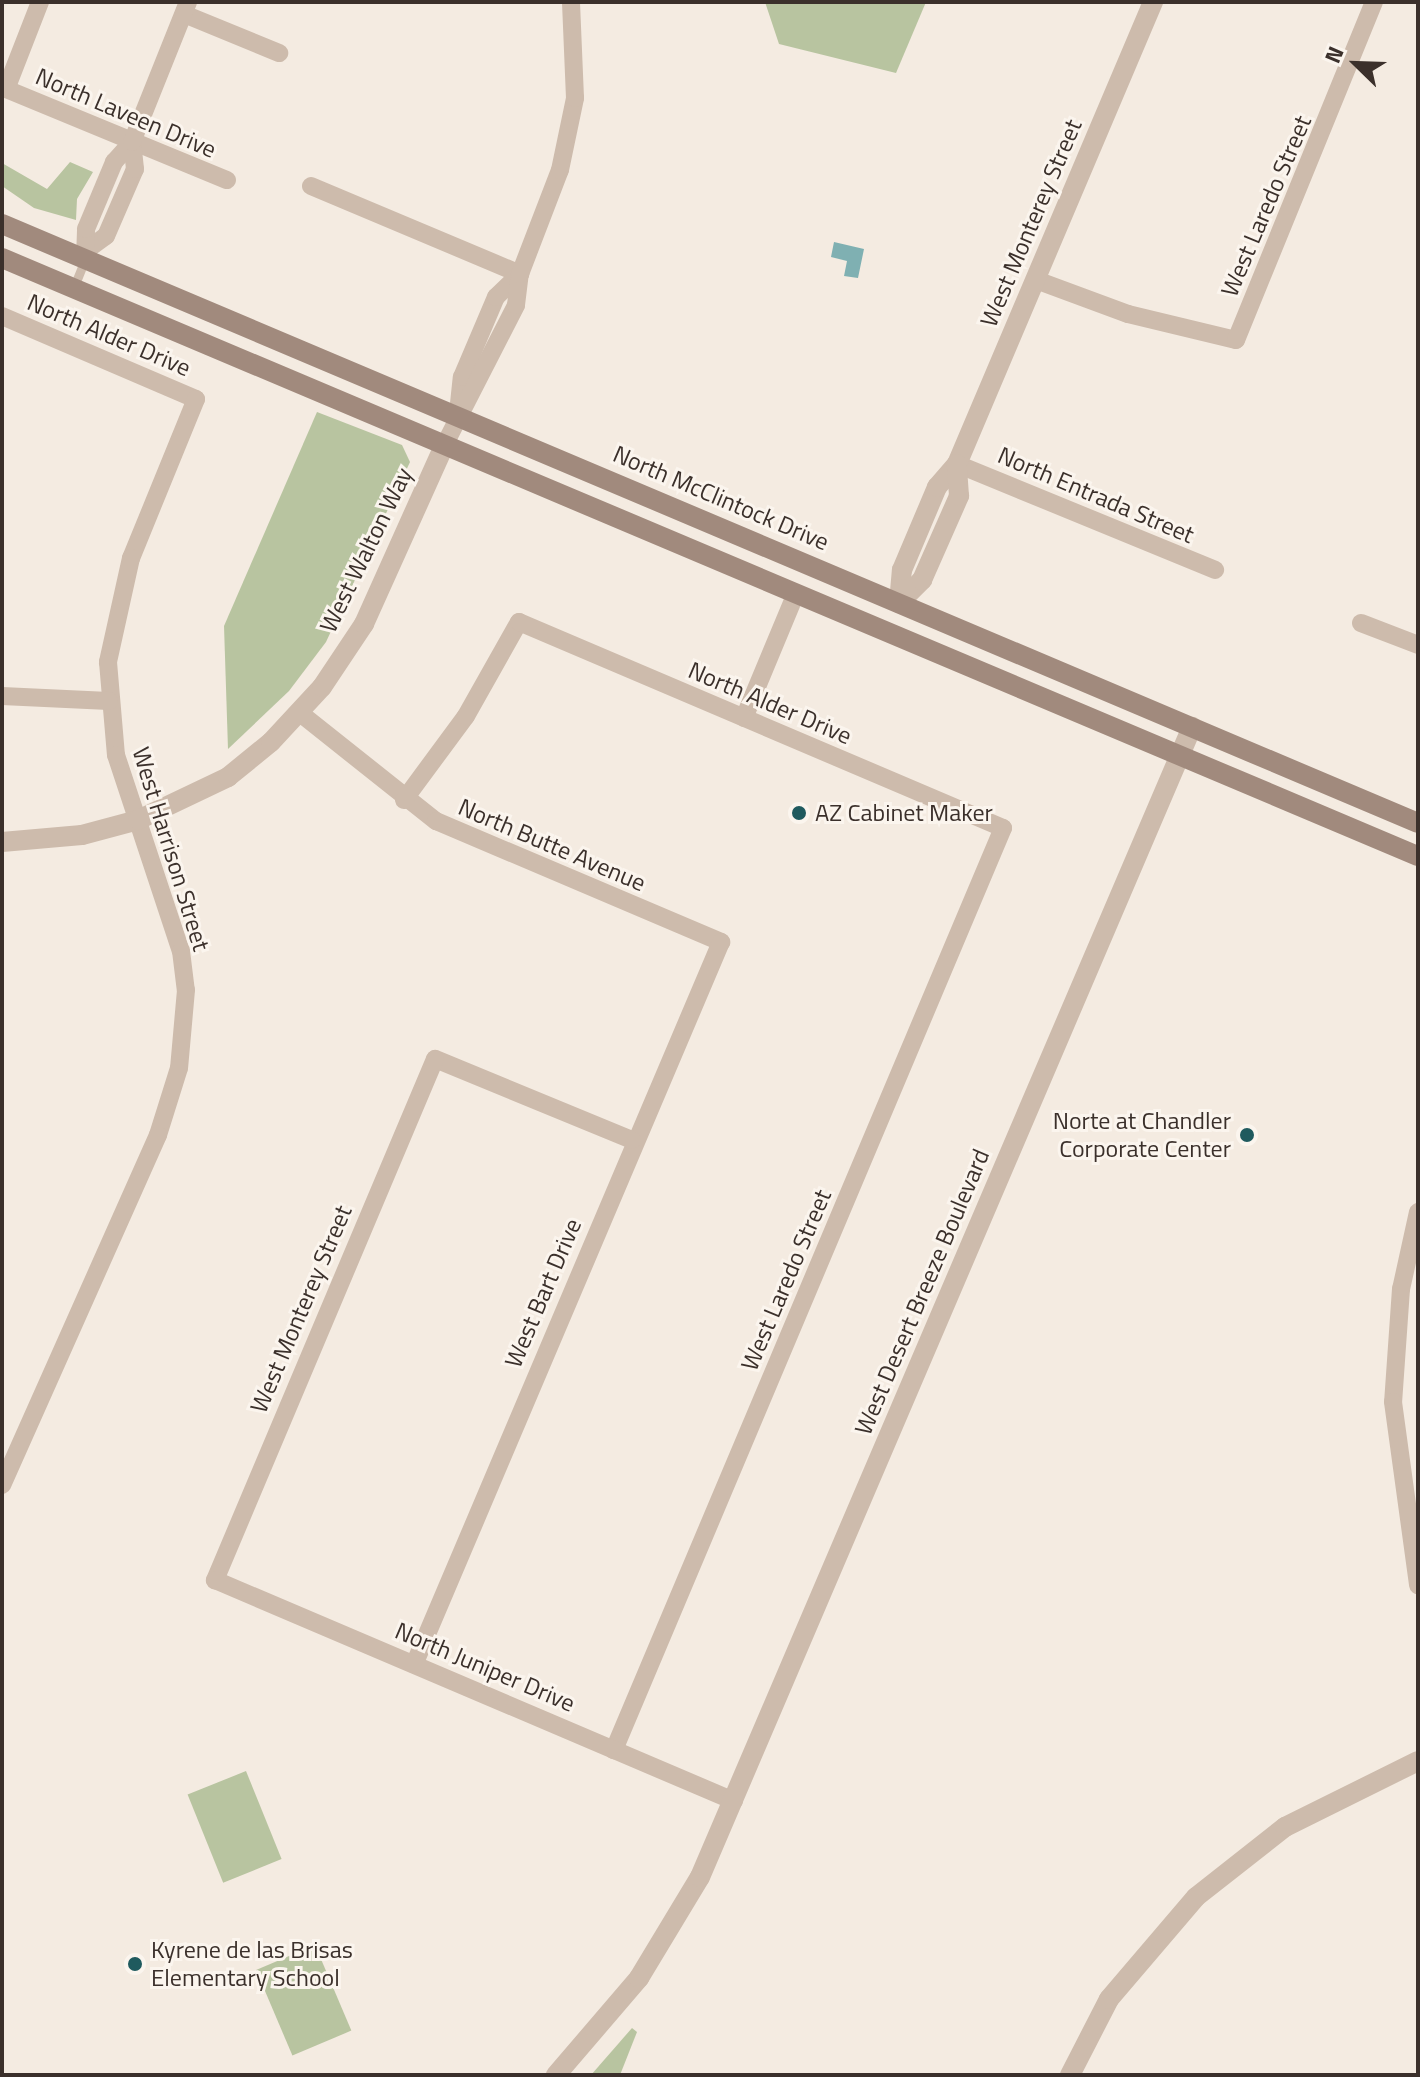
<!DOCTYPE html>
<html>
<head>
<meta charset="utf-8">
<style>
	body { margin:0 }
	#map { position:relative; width:1420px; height:2077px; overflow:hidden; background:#f4ebe1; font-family:"Titillium Web",sans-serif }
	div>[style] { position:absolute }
	.green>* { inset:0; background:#b8c4a0; transform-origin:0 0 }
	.water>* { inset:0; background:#7fb0b2 }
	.service>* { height:9px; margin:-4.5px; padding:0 4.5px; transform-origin:4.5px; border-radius:4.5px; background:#cdbbac }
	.minor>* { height:18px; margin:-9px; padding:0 9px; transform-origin:9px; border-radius:9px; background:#cdbbac }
	.tertiary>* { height:20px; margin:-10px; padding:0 10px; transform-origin:10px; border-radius:10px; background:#cdbbac }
	.secondary>* { height:20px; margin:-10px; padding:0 10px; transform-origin:10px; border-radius:10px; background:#a18a7d }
	.dots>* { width:22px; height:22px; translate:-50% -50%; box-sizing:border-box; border:4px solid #fbf5ee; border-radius:50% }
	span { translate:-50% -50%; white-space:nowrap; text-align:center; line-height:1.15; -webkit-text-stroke:6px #fbf5ee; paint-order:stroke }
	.street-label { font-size:24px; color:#3b302b }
	.poi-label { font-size:24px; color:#3b302b }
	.left { translate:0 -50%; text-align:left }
	.right { translate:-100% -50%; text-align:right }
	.frame { position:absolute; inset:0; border:4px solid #3b302b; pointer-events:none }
	.north { position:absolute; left:1316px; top:24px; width:80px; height:80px; -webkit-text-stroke:6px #fbf5ee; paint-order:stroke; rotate:293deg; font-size:22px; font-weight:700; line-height:32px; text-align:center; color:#3b302b }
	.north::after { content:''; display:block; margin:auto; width:28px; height:36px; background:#3b302b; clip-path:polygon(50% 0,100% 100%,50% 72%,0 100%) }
</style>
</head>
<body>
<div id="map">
	<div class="green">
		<i style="clip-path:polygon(765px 2px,926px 2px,896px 73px,779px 44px)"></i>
		<i style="clip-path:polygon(70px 162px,93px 172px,77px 199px,76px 220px,34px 208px,2px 186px,2px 163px,47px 189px)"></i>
		<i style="clip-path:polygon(317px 412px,402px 445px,410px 462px,326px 642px,289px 691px,228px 749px,224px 626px)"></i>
		<i style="left:246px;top:1771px;width:95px;height:63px;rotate:68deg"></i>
		<i style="left:315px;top:1945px;width:93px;height:64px;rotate:67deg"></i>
		<i style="clip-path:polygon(632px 2028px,637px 2032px,620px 2075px,591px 2075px)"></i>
	</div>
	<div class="water">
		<i style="clip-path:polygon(834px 242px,864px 249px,858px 278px,844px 276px,847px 261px,831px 257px)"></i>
	</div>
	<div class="service">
		<i style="left:73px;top:289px;width:32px;rotate:-68deg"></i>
	</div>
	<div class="minor">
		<i style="left:40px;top:2px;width:93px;rotate:111.3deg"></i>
		<i style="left:6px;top:89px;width:239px;rotate:22.4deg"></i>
		<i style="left:184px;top:14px;width:103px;rotate:22.3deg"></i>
		<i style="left:311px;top:186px;width:227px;rotate:22.8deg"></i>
		<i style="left:88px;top:249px;width:22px;rotate:-36deg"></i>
		<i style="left:106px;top:236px;width:73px;rotate:-66.6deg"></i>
		<i style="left:135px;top:169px;width:27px;rotate:-96deg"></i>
		<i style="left:85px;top:259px;width:30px;rotate:-88deg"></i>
		<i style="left:86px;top:229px;width:73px;rotate:-67.3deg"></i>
		<i style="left:114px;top:162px;width:27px;rotate:-48deg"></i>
		<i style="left:132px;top:142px;width:151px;rotate:-68.2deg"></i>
		<i style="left:1036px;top:280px;width:98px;rotate:20.3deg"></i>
		<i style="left:1128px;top:314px;width:111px;rotate:13.5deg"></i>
		<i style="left:1236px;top:340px;width:365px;rotate:-67.8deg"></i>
		<i style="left:2px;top:316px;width:211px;rotate:23.2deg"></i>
		<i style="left:196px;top:399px;width:172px;rotate:112.2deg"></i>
		<i style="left:131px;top:558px;width:107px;rotate:102.5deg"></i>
		<i style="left:108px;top:662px;width:93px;rotate:85.1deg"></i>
		<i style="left:116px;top:755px;width:206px;rotate:71.7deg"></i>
		<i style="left:181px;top:951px;width:39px;rotate:83deg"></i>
		<i style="left:186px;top:990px;width:78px;rotate:95.1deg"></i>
		<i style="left:179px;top:1068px;width:70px;rotate:107.4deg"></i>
		<i style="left:158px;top:1135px;width:383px;rotate:114deg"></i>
		<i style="left:458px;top:413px;width:36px;rotate:-84deg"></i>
		<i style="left:462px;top:377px;width:87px;rotate:-67deg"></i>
		<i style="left:496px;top:297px;width:33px;rotate:-44deg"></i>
		<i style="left:444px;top:446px;width:158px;rotate:-62.9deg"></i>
		<i style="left:516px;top:305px;width:31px;rotate:-83deg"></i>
		<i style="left:520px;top:274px;width:111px;rotate:-69deg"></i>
		<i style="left:560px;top:170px;width:74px;rotate:-78.2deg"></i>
		<i style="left:575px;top:98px;width:96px;rotate:-92.4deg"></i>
		<i style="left:957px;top:464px;width:279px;rotate:22.3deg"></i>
		<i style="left:1361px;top:623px;width:61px;rotate:21.1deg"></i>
		<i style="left:2px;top:696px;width:107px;rotate:2.7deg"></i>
		<i style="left:300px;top:713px;width:174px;rotate:38.5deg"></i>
		<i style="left:436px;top:821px;width:310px;rotate:23deg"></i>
		<i style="left:721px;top:942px;width:785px;rotate:113.01deg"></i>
		<i style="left:744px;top:718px;width:135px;rotate:-67.4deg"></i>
		<i style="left:404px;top:800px;width:104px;rotate:-53.6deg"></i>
		<i style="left:466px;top:716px;width:108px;rotate:-60.6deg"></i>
		<i style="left:519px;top:622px;width:526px;rotate:23.06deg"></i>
		<i style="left:1003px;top:828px;width:1001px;rotate:112.88deg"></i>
		<i style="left:632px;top:1140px;width:213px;rotate:-157.6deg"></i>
		<i style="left:435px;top:1059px;width:566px;rotate:112.89deg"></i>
		<i style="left:215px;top:1580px;width:564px;rotate:23.07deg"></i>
		<i style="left:1418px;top:1212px;width:79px;rotate:102.4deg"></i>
		<i style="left:1401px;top:1289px;width:113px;rotate:94deg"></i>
		<i style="left:1393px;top:1402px;width:185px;rotate:82.2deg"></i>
	</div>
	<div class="tertiary">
		<i style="left:899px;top:603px;width:33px;rotate:-85deg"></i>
		<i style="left:902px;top:570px;width:90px;rotate:-67.1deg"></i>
		<i style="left:937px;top:487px;width:30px;rotate:-49deg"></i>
		<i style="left:957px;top:464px;width:502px;rotate:-67.01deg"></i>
		<i style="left:899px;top:603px;width:33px;rotate:-45deg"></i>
		<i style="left:922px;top:580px;width:92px;rotate:-66.2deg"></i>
		<i style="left:959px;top:496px;width:32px;rotate:-94deg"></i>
		<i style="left:2px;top:842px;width:80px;rotate:-5deg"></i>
		<i style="left:82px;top:835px;width:58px;rotate:-15deg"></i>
		<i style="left:138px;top:820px;width:100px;rotate:-25.5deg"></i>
		<i style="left:228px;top:777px;width:55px;rotate:-39.1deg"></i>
		<i style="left:271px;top:742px;width:75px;rotate:-47.2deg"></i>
		<i style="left:322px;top:687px;width:76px;rotate:-56.3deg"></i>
		<i style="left:364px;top:624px;width:195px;rotate:-65.8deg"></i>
		<i style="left:556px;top:2075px;width:128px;rotate:-49.4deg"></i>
		<i style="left:639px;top:1978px;width:118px;rotate:-58.9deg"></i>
		<i style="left:700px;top:1877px;width:1251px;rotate:-66.84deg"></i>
		<i style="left:1070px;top:2075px;width:85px;rotate:-62.8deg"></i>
		<i style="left:1109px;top:1999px;width:134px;rotate:-49.5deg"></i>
		<i style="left:1196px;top:1897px;width:113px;rotate:-38.2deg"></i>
		<i style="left:1285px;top:1827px;width:148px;rotate:-26.4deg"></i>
	</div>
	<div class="secondary">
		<i style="left:2px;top:224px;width:1537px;rotate:22.93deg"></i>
		<i style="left:2px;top:258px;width:1537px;rotate:22.9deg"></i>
	</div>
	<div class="dots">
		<i style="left:799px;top:813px;background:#1f5a5e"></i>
		<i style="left:1247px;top:1135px;background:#1f5a5e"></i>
		<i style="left:135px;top:1964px;background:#1f5a5e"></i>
	</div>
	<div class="street-label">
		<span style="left:126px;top:113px;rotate:23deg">North Laveen Drive</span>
		<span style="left:1266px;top:206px;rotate:-67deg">West Laredo Street</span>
		<span style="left:1031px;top:223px;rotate:-67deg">West Monterey Street</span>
		<span style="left:109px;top:335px;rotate:23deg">North Alder Drive</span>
		<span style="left:1096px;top:495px;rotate:23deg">North Entrada Street</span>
		<span style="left:721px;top:498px;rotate:23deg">North McClintock Drive</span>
		<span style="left:366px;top:550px;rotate:-64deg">West Walton Way</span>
		<span style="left:770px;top:703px;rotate:23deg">North Alder Drive</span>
		<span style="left:552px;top:845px;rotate:23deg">North Butte Avenue</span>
		<span style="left:171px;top:849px;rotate:73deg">West Harrison Street</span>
		<span style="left:786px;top:1280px;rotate:-67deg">West Laredo Street</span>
		<span style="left:922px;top:1292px;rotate:-67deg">West Desert Breeze Boulevard</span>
		<span style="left:543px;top:1293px;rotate:-67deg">West Bart Drive</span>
		<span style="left:301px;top:1309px;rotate:-67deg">West Monterey Street</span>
		<span style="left:485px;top:1667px;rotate:23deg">North Juniper Drive</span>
	</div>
	<div class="poi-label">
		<span class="left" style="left:815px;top:813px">AZ Cabinet Maker</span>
		<span class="right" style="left:1231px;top:1135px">Norte at Chandler<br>Corporate Center</span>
		<span class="left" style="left:151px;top:1964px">Kyrene de las Brisas<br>Elementary School</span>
	</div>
	<div class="frame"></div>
	<div class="north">N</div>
</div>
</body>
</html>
